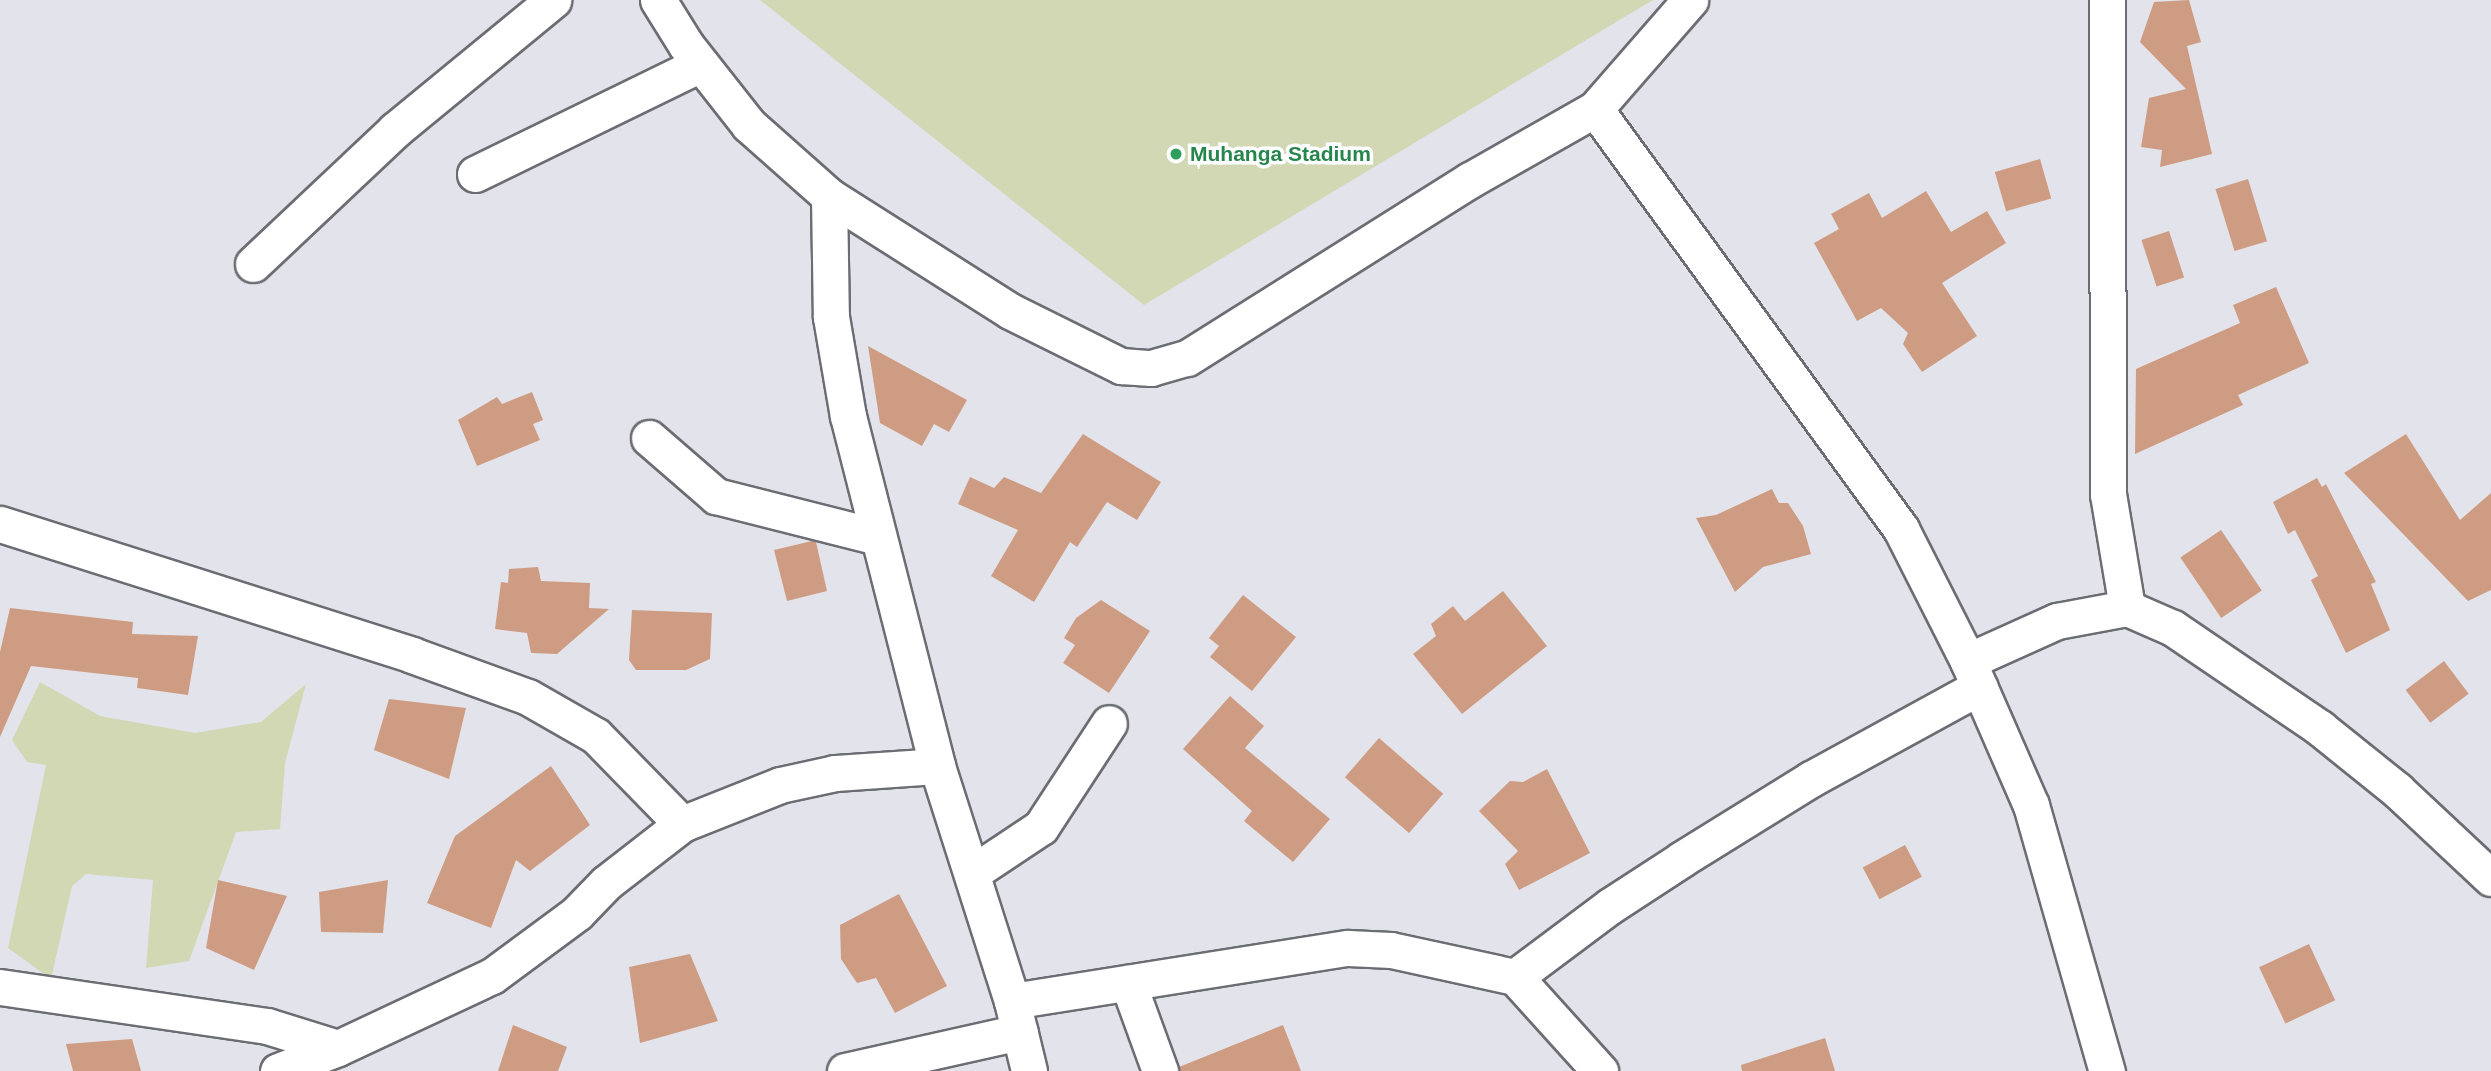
<!DOCTYPE html>
<html>
<head>
<meta charset="utf-8">
<style>
	body { margin:0 }
	#map { position:relative; width:2491px; height:1071px; overflow:hidden; background:#e3e4eb; font-family:Arial,sans-serif }
	div>[style] { position:absolute }
	.green>* { inset:0; background:#d2d7b4 }
	.building>* { inset:0; background:#ce9c82; transform-origin:0 0 }
	.roads { filter:drop-shadow(2px 0 #6c6d73) drop-shadow(-2px 0 #6c6d73) drop-shadow(0 2px #6c6d73) drop-shadow(0 -2px #6c6d73) }
	.street>* { height:35px; margin:-17.5px; padding:0 17.5px; transform-origin:17.5px; border-radius:17.5px; background:#fff }
	.dots>* { width:19px; height:19px; translate:-50% -50%; box-sizing:border-box; border:4px solid #fff; border-radius:50% }
	span { translate:-50% -50%; white-space:nowrap; text-align:center; line-height:1.15; -webkit-text-stroke:7px #fff; paint-order:stroke }
	.leisure-label { font-size:21px; color:#27864d; font-weight:700 }
	.left { translate:0 -50%; text-align:left }
</style>
</head>
<body>
<div id="map">
	<div class="green">
		<i style="clip-path:polygon(760px 0,1653px 0,1144px 305px)"></i>
		<i style="clip-path:polygon(40px 682px,100px 716px,195px 733px,261px 722px,306px 684px,285px 763px,280px 829px,236px 832px,189px 961px,146px 968px,153px 880px,86px 874px,72px 886px,51px 979px,8px 948px,46px 765px,27px 762px,12px 740px)"></i>
	</div>
	<div class="building">
		<i style="clip-path:polygon(2189px 0,2201px 42px,2187px 46px,2212px 154px,2160px 167px,2162px 150px,2141px 147px,2149px 98px,2186px 89px,2140px 42px,2154px 2px)"></i>
		<i style="left:2040px;top:159px;width:41px;height:47px;rotate:74deg"></i>
		<i style="left:2248px;top:179px;width:65px;height:34px;rotate:73deg"></i>
		<i style="clip-path:polygon(1926px 191px,1951px 232px,1987px 211px,2006px 243px,1942px 283px,1977px 336px,1922px 372px,1903px 344px,1908px 333px,1881px 308px,1857px 321px,1814px 243px,1839px 229px,1831px 214px,1869px 193px,1882px 218px)"></i>
		<i style="left:2169px;top:231px;width:49px;height:29px;rotate:72deg"></i>
		<i style="clip-path:polygon(2276px 287px,2309px 363px,2238px 395px,2243px 405px,2135px 454px,2136px 369px,2240px 323px,2233px 305px)"></i>
		<i style="clip-path:polygon(868px 346px,967px 400px,949px 432px,934px 424px,922px 446px,880px 423px)"></i>
		<i style="clip-path:polygon(532px 392px,543px 420px,533px 424px,540px 440px,477px 466px,458px 420px,497px 397px,502px 404px)"></i>
		<i style="clip-path:polygon(1083px 434px,1161px 482px,1137px 520px,1107px 502px,1077px 547px,1070px 542px,1034px 602px,991px 576px,1018px 530px,958px 504px,970px 477px,994px 488px,1004px 477px,1041px 493px)"></i>
		<i style="clip-path:polygon(2406px 434px,2460px 520px,2491px 493px,2491px 590px,2468px 601px,2344px 473px)"></i>
		<i style="clip-path:polygon(2317px 478px,2322px 487px,2326px 484px,2376px 582px,2371px 584px,2390px 630px,2346px 653px,2311px 580px,2318px 576px,2295px 530px,2288px 534px,2273px 502px)"></i>
		<i style="clip-path:polygon(1772px 489px,1779px 503px,1788px 503px,1803px 526px,1811px 554px,1763px 567px,1735px 592px,1696px 518px,1716px 515px)"></i>
		<i style="left:2221px;top:530px;width:73px;height:49px;rotate:56deg"></i>
		<i style="clip-path:polygon(812px 541px,816px 542px,827px 591px,787px 601px,774px 550px)"></i>
		<i style="clip-path:polygon(538px 567px,541px 581px,590px 583px,589px 608px,609px 609px,557px 654px,531px 653px,527px 633px,495px 629px,501px 582px,508px 583px,509px 569px)"></i>
		<i style="clip-path:polygon(1503px 591px,1547px 646px,1462px 714px,1413px 654px,1436px 636px,1431px 624px,1453px 606px,1465px 621px)"></i>
		<i style="clip-path:polygon(1243px 595px,1296px 637px,1252px 691px,1210px 657px,1219px 646px,1209px 638px)"></i>
		<i style="clip-path:polygon(1101px 600px,1150px 631px,1109px 693px,1063px 663px,1075px 645px,1064px 638px,1076px 618px)"></i>
		<i style="clip-path:polygon(10px 608px,133px 622px,132px 634px,198px 636px,188px 695px,137px 688px,138px 678px,31px 666px,0 737px,0 652px)"></i>
		<i style="clip-path:polygon(632px 610px,712px 613px,710px 659px,686px 670px,636px 670px,629px 660px)"></i>
		<i style="left:2444px;top:661px;width:41px;height:48px;rotate:53deg"></i>
		<i style="clip-path:polygon(1230px 696px,1264px 726px,1245px 748px,1330px 819px,1293px 862px,1244px 821px,1252px 811px,1183px 749px)"></i>
		<i style="clip-path:polygon(389px 699px,466px 708px,449px 779px,374px 750px)"></i>
		<i style="left:1379px;top:738px;width:85px;height:52px;rotate:41deg"></i>
		<i style="clip-path:polygon(551px 766px,590px 825px,530px 871px,516px 860px,491px 928px,427px 903px,455px 836px)"></i>
		<i style="clip-path:polygon(1547px 769px,1590px 853px,1519px 890px,1505px 864px,1518px 851px,1479px 811px,1510px 781px,1523px 782px)"></i>
		<i style="left:1905px;top:845px;width:36px;height:48px;rotate:62deg"></i>
		<i style="clip-path:polygon(218px 880px,287px 896px,254px 970px,206px 948px)"></i>
		<i style="clip-path:polygon(388px 880px,383px 933px,321px 932px,319px 892px)"></i>
		<i style="clip-path:polygon(899px 894px,947px 986px,895px 1013px,876px 978px,857px 983px,841px 959px,840px 925px)"></i>
		<i style="left:2309px;top:944px;width:62px;height:55px;rotate:65deg"></i>
		<i style="clip-path:polygon(690px 954px,718px 1021px,640px 1043px,629px 967px)"></i>
		<i style="clip-path:polygon(513px 1025px,567px 1047px,558px 1071px,498px 1071px)"></i>
		<i style="clip-path:polygon(1283px 1025px,1301px 1071px,1180px 1071px,1179px 1067px)"></i>
		<i style="clip-path:polygon(1825px 1038px,1835px 1071px,1742px 1071px,1741px 1065px)"></i>
		<i style="clip-path:polygon(132px 1039px,141px 1071px,73px 1071px,66px 1044px)"></i>
	</div>
	<div class="roads">
		<div class="street">
			<i style="left:658px;top:0;width:53px;rotate:58.1deg"></i>
			<i style="left:686px;top:45px;width:102px;rotate:51.8deg"></i>
			<i style="left:749px;top:125px;width:107px;rotate:41.6deg"></i>
			<i style="left:829px;top:196px;width:214px;rotate:32.4deg"></i>
			<i style="left:1010px;top:311px;width:124px;rotate:26.4deg"></i>
			<i style="left:1121px;top:366px;width:30px;rotate:4deg"></i>
			<i style="left:1151px;top:368px;width:37px;rotate:-16deg"></i>
			<i style="left:1187px;top:358px;width:334px;rotate:-32.2deg"></i>
			<i style="left:1470px;top:180px;width:144px;rotate:-29.6deg"></i>
			<i style="left:1595px;top:109px;width:520px;rotate:53.92deg"></i>
			<i style="left:1901px;top:529px;width:148px;rotate:63.1deg"></i>
			<i style="left:1968px;top:661px;width:157px;rotate:66.4deg"></i>
			<i style="left:2031px;top:805px;width:277px;rotate:74.1deg"></i>
			<i style="left:2107px;top:0;width:494px;rotate:89.9deg"></i>
			<i style="left:2108px;top:494px;width:116px;rotate:80.5deg"></i>
			<i style="left:1595px;top:109px;width:145px;rotate:-48.9deg"></i>
			<i style="left:475px;top:174px;width:251px;rotate:-26deg"></i>
			<i style="left:829px;top:196px;width:121px;rotate:89.1deg"></i>
			<i style="left:831px;top:317px;width:100px;rotate:80.3deg"></i>
			<i style="left:848px;top:416px;width:361px;rotate:75.7deg"></i>
			<i style="left:937px;top:766px;width:247px;rotate:72.3deg"></i>
			<i style="left:1012px;top:1001px;width:72px;rotate:76.3deg"></i>
			<i style="left:253px;top:264px;width:195px;rotate:-43.3deg"></i>
			<i style="left:395px;top:130px;width:205px;rotate:-39.4deg"></i>
			<i style="left:649px;top:438px;width:89px;rotate:40.9deg"></i>
			<i style="left:716px;top:496px;width:167px;rotate:14.2deg"></i>
			<i style="left:0;top:524px;width:432px;rotate:17.6deg"></i>
			<i style="left:412px;top:655px;width:123px;rotate:19.9deg"></i>
			<i style="left:528px;top:697px;width:78px;rotate:29.8deg"></i>
			<i style="left:596px;top:736px;width:123px;rotate:45.7deg"></i>
			<i style="left:1968px;top:661px;width:98px;rotate:-24.2deg"></i>
			<i style="left:2057px;top:621px;width:71px;rotate:-10.5deg"></i>
			<i style="left:2127px;top:608px;width:50px;rotate:23.5deg"></i>
			<i style="left:2173px;top:628px;width:178px;rotate:34.2deg"></i>
			<i style="left:2320px;top:728px;width:99px;rotate:38.8deg"></i>
			<i style="left:2397px;top:790px;width:129px;rotate:43.1deg"></i>
			<i style="left:972px;top:873px;width:83px;rotate:-33.7deg"></i>
			<i style="left:1041px;top:827px;width:124px;rotate:-56.8deg"></i>
			<i style="left:1515px;top:977px;width:119px;rotate:-36.8deg"></i>
			<i style="left:1610px;top:906px;width:86px;rotate:-33.1deg"></i>
			<i style="left:1682px;top:859px;width:152px;rotate:-31.8deg"></i>
			<i style="left:1811px;top:779px;width:192px;rotate:-28.7deg"></i>
			<i style="left:1128px;top:983px;width:94px;rotate:70deg"></i>
			<i style="left:0;top:987px;width:270px;rotate:8.3deg"></i>
			<i style="left:267px;top:1026px;width:74px;rotate:17.2deg"></i>
			<i style="left:338px;top:1048px;width:170px;rotate:-25.1deg"></i>
			<i style="left:492px;top:976px;width:106px;rotate:-36.5deg"></i>
			<i style="left:577px;top:913px;width:42px;rotate:-46deg"></i>
			<i style="left:606px;top:883px;width:96px;rotate:-37.8deg"></i>
			<i style="left:682px;top:824px;width:105px;rotate:-21.7deg"></i>
			<i style="left:780px;top:785px;width:56px;rotate:-12.3deg"></i>
			<i style="left:835px;top:773px;width:102px;rotate:-3.9deg"></i>
			<i style="left:1012px;top:1001px;width:340px;rotate:-9deg"></i>
			<i style="left:1348px;top:948px;width:43px;rotate:2.7deg"></i>
			<i style="left:1391px;top:950px;width:127px;rotate:12.3deg"></i>
			<i style="left:1515px;top:977px;width:127px;rotate:47.9deg"></i>
			<i style="left:278px;top:1071px;width:64px;rotate:-21deg"></i>
			<i style="left:845px;top:1071px;width:179px;rotate:-12.6deg"></i>
		</div>
	</div>
	<div class="dots">
		<i style="left:1176px;top:154px;background:#2e9e5b"></i>
	</div>
	<div class="leisure-label">
		<span class="left" style="left:1190px;top:154px">Muhanga Stadium</span>
	</div>
</div>
</body>
</html>
